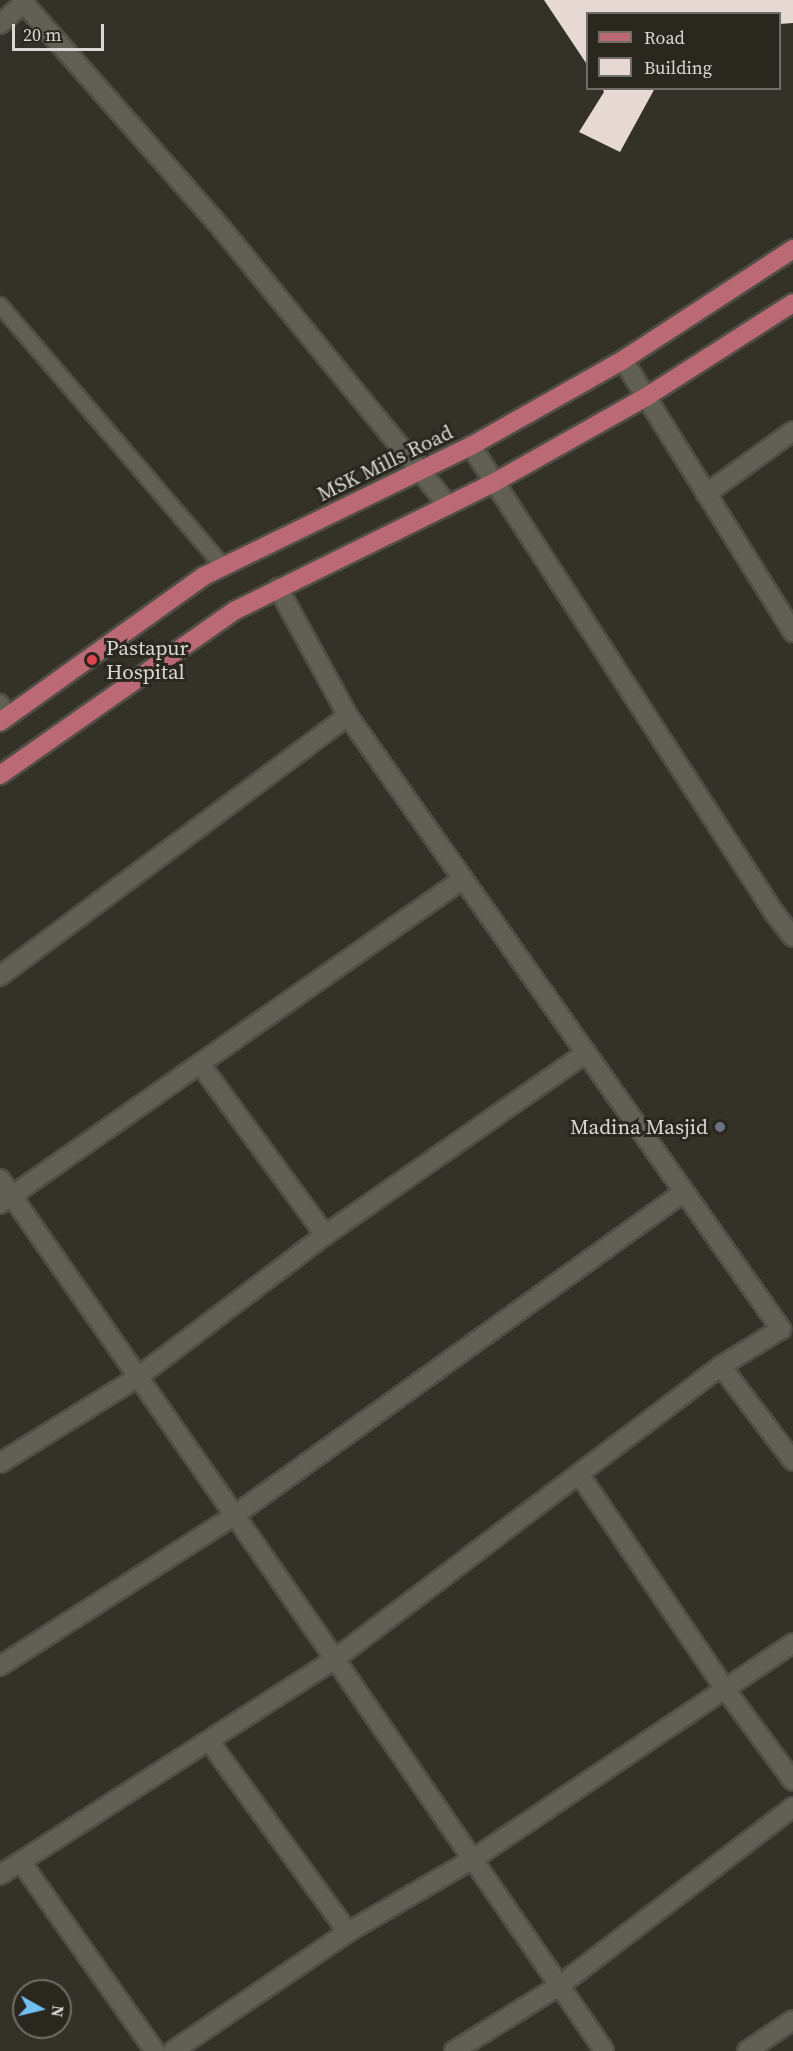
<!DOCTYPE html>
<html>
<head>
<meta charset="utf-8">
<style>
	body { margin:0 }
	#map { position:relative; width:793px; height:2051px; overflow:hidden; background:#343128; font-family:"Source Serif 4",serif }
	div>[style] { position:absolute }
	.building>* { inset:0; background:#e6d8d3 }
	.roads { filter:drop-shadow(2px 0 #504e46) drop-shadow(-2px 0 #504e46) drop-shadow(0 2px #504e46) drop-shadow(0 -2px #504e46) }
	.lane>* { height:14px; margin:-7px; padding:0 7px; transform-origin:7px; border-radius:7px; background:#625f55 }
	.street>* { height:18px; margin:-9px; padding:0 9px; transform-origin:9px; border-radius:9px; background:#625f55 }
	.secondary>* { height:18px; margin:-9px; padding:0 9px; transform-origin:9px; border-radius:9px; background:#625f55 }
	.primary>* { height:18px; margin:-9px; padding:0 9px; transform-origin:9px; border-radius:9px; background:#bb6975 }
	.dots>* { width:16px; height:16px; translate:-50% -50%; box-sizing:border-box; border:3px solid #2a271e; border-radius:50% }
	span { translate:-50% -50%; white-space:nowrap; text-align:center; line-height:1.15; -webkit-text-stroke:6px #2a271e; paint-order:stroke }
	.street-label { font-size:21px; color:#d9d8d2 }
	.poi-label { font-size:21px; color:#d9d8d2 }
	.left { translate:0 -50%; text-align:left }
	.right { translate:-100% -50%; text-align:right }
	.legend { position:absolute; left:586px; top:12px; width:195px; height:78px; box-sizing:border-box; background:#2a271e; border:2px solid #706e66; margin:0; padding:8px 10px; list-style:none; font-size:18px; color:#d9d8d2 }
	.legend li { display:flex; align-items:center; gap:12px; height:30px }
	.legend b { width:30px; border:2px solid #706e66 }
	.north { position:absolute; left:12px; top:1979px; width:60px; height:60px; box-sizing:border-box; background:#2a271e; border:2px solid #706e66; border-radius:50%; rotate:98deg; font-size:16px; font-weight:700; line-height:24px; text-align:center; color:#d9d8d2 }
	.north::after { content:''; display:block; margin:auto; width:21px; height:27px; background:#72c1f5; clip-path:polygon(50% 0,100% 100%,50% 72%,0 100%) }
	.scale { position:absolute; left:12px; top:24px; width:92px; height:27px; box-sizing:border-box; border:3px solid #d9d8d2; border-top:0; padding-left:8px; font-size:18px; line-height:21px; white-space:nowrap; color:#d9d8d2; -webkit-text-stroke:4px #2a271e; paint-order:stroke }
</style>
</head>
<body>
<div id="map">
	<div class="building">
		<i style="clip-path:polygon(544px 0,793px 0,793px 23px,780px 24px,780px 14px,588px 14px,588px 66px)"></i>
		<i style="clip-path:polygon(602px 88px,655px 88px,620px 152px,579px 132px,604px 92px)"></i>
	</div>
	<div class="roads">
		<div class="lane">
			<i style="left:0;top:305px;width:343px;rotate:49.5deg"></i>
			<i style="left:0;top:702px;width:16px;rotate:50deg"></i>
		</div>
		<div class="street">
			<i style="left:21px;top:0;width:305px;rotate:48.7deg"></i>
			<i style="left:222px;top:229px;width:357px;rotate:50.7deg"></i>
			<i style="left:0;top:24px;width:32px;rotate:-41deg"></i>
			<i style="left:471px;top:446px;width:558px;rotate:56.99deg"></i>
			<i style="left:775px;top:914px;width:29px;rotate:52deg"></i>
			<i style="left:706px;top:494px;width:107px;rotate:-35.9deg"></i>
			<i style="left:278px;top:588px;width:146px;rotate:61.3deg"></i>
			<i style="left:348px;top:716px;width:751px;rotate:54.76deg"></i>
			<i style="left:781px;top:1329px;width:70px;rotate:148.3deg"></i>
			<i style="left:0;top:976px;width:434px;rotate:-36.8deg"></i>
			<i style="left:200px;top:1064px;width:212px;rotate:53.8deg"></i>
			<i style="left:0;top:1179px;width:585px;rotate:55.09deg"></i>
			<i style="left:335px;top:1659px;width:475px;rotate:55.5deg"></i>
			<i style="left:0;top:1204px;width:566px;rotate:-35.07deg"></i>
			<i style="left:0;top:1463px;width:163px;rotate:-31.9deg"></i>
			<i style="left:138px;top:1377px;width:235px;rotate:-37.2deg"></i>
			<i style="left:325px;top:1235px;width:318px;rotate:-34.9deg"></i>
			<i style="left:579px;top:1474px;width:260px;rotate:55.8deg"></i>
			<i style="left:725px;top:1689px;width:114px;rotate:53.5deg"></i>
			<i style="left:0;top:1666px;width:279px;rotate:-32.7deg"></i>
			<i style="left:235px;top:1515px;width:553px;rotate:-35.73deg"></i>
			<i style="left:209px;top:1741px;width:236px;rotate:54deg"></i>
			<i style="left:21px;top:1862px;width:232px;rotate:54.7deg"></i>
			<i style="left:0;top:1875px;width:399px;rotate:-32.8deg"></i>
			<i style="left:335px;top:1659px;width:485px;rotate:-37.2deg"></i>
			<i style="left:721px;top:1366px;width:119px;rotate:52.8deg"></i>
			<i style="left:173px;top:2051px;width:212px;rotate:-34.2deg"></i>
			<i style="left:348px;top:1932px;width:145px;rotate:-30.3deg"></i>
			<i style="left:473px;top:1859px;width:386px;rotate:-34deg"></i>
			<i style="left:454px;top:2051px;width:123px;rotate:-31.8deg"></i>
			<i style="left:559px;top:1986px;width:295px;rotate:-37.4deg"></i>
			<i style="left:747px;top:2051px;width:55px;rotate:-34deg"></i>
		</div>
		<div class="secondary">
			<i style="left:623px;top:360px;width:321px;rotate:58deg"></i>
		</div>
		<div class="primary">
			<i style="left:0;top:722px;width:251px;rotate:-35.6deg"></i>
			<i style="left:204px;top:576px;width:297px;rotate:-26deg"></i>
			<i style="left:471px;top:446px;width:175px;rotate:-29.5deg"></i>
			<i style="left:623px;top:360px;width:203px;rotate:-33.1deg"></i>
			<i style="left:0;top:775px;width:286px;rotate:-35deg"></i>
			<i style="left:234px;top:611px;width:291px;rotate:-26.3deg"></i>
			<i style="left:495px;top:482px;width:173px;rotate:-29.4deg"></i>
			<i style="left:646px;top:397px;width:174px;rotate:-32.6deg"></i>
		</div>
	</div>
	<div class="dots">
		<i style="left:92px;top:660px;background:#e0444e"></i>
		<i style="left:720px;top:1127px;background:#6b7280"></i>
	</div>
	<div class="street-label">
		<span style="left:385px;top:463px;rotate:-26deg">MSK Mills Road</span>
	</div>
	<div class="poi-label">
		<span class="left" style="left:106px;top:660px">Pastapur<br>Hospital</span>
		<span class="right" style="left:708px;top:1127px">Madina Masjid</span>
	</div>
	<ul class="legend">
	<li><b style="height:8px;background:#bb6975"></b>Road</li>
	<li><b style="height:16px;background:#e6d8d3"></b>Building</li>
	</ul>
	<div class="north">N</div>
	<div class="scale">20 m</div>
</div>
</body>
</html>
